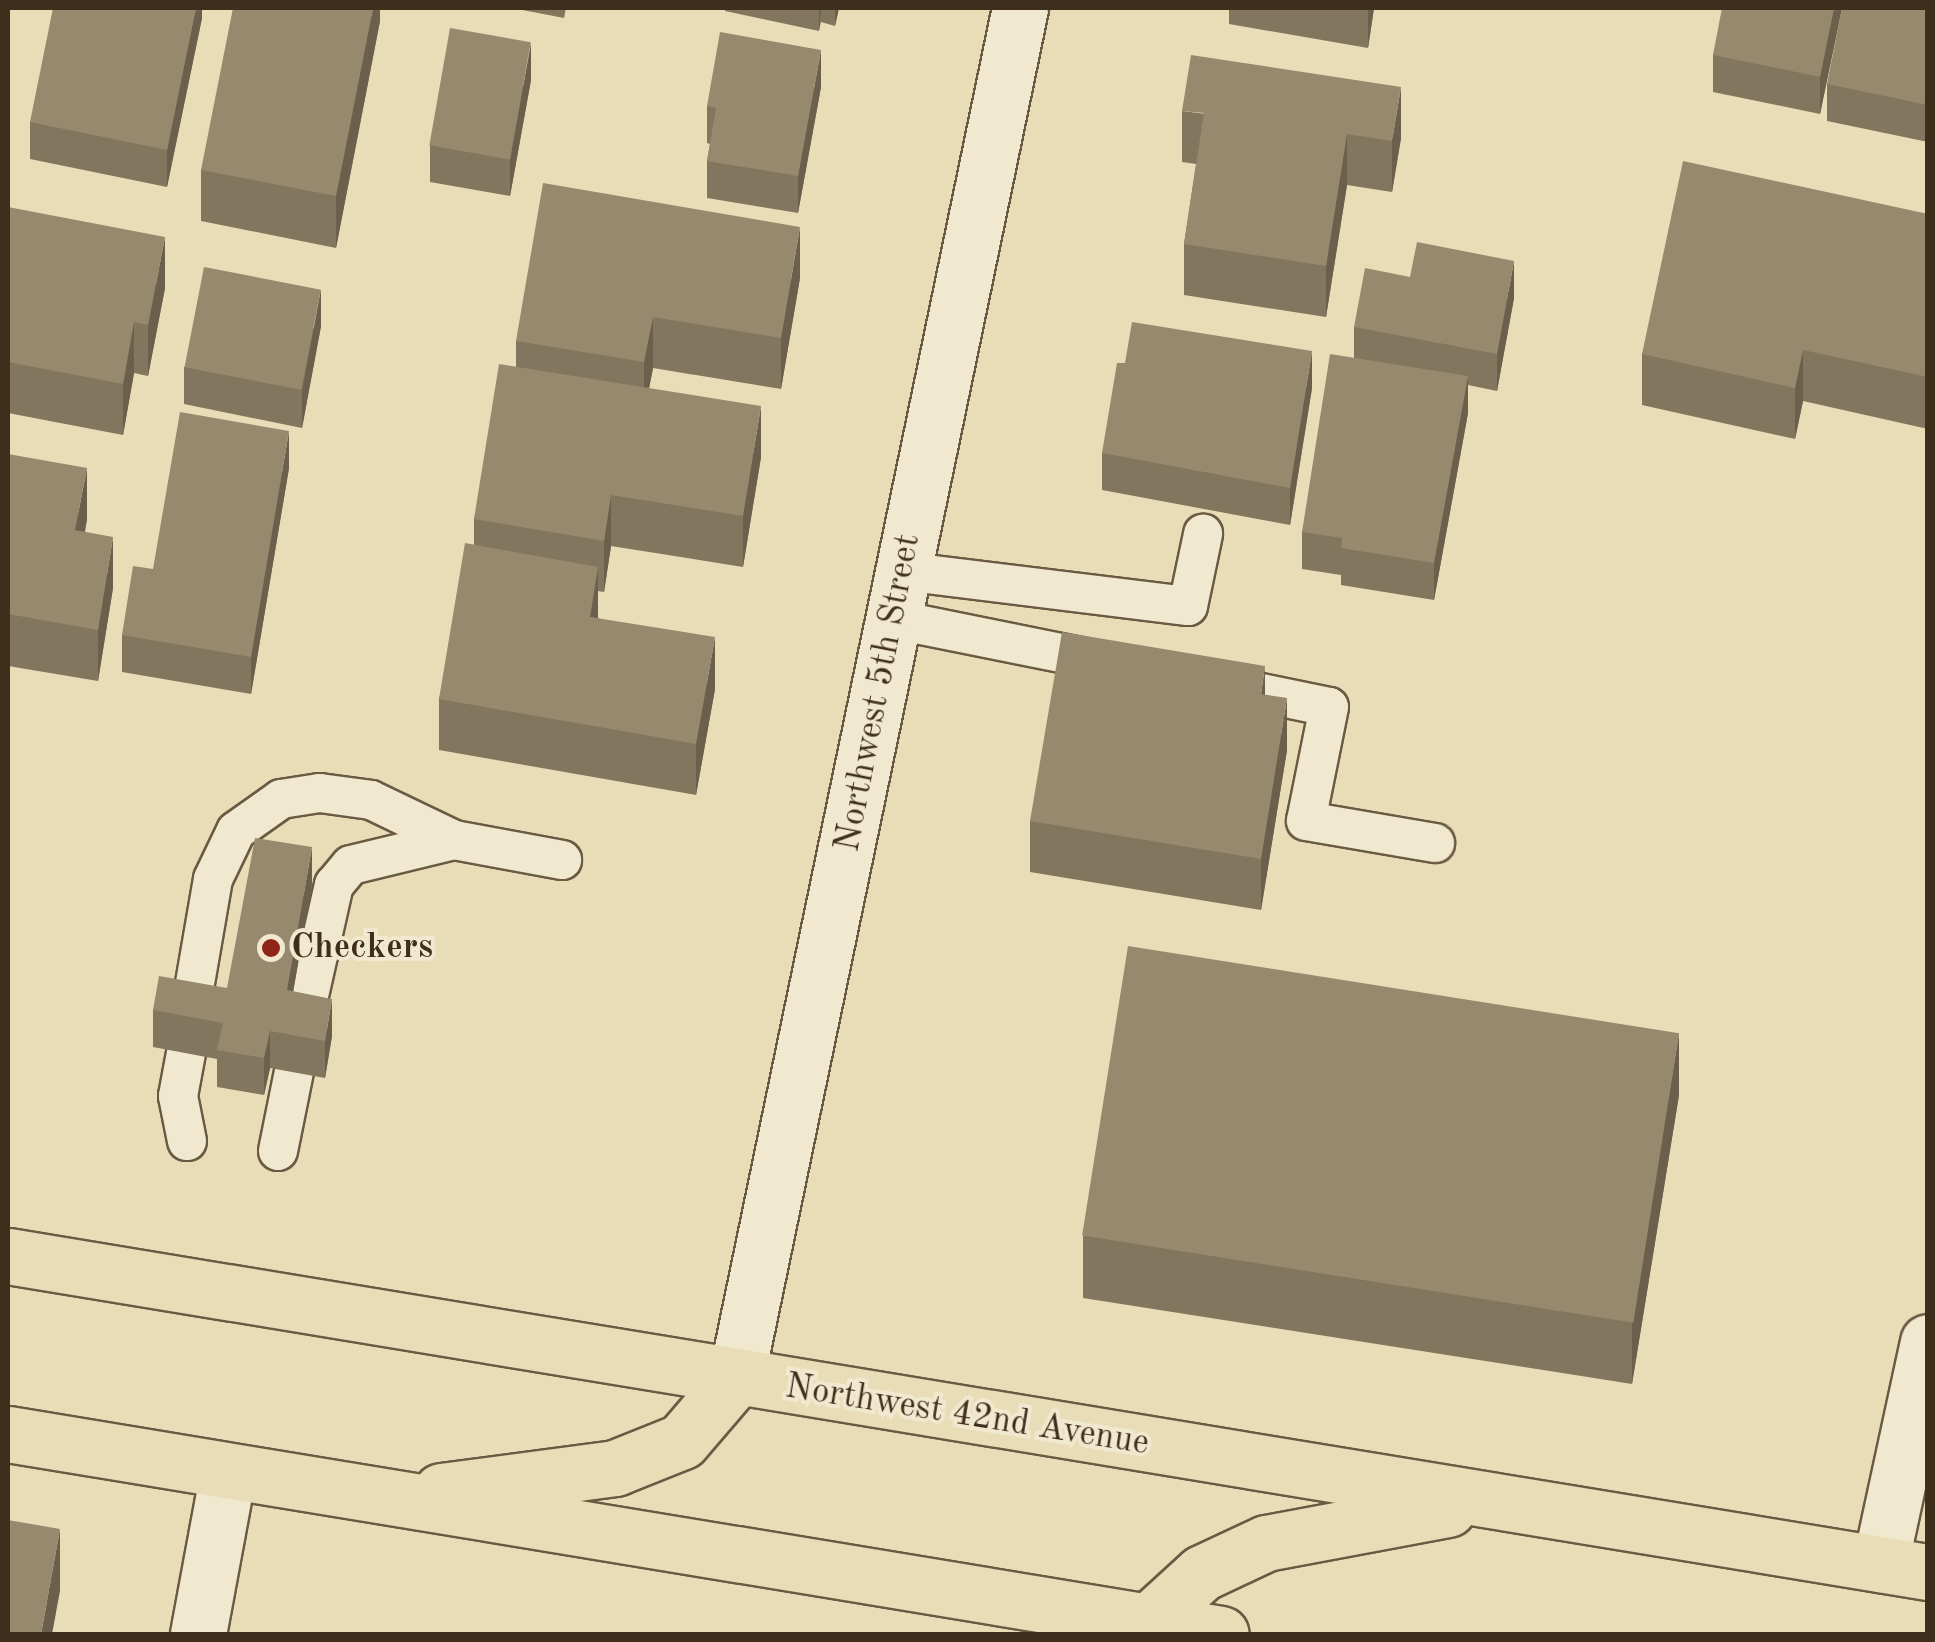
<!DOCTYPE html>
<html>
<head>
<meta charset="utf-8">
<style>
	body { margin:0 }
	#map { position:relative; width:1935px; height:1642px; overflow:hidden; background:#e8ddb7; font-family:"Old Standard TT",serif }
	div>[style] { position:absolute }
	.roads { filter:drop-shadow(2px 0 #6a5a44) drop-shadow(-2px 0 #6a5a44) drop-shadow(0 2px #6a5a44) drop-shadow(0 -2px #6a5a44) }
	.service>* { height:38px; margin:-19px; padding:0 19px; transform-origin:19px; border-radius:19px; background:#f0e9d0 }
	.minor>* { height:55px; margin:-27.5px; padding:0 27.5px; transform-origin:27.5px; border-radius:27.5px; background:#f0e9d0 }
	.primary>* { height:55px; margin:-27.5px; padding:0 27.5px; transform-origin:27.5px; border-radius:27.5px; background:#e8ddb7 }
	.wall>* { inset:0; background:#82765e }
	.shaded-wall>* { inset:0; background:#6a604c }
	.building>* { inset:0; background:#97896d; transform-origin:0 0 }
	.dots>* { width:28px; height:28px; translate:-50% -50%; box-sizing:border-box; border:5px solid #f0e9d0; border-radius:50% }
	span { translate:-50% -50%; white-space:nowrap; text-align:center; line-height:1.15; -webkit-text-stroke:8px #f0e9d0; paint-order:stroke }
	.street-label { font-size:35px; color:#402e1d }
	.poi-label { font-size:35px; color:#402e1d; font-weight:700 }
	.left { translate:0 -50%; text-align:left }
	.frame { position:absolute; inset:0; border:10px solid #402e1d; pointer-events:none }
</style>
</head>
<body>
<div id="map">
	<div class="roads">
		<div class="service">
			<i style="left:902px;top:571px;width:288px;rotate:7deg"></i>
			<i style="left:1188px;top:606px;width:74px;rotate:-78.2deg"></i>
			<i style="left:892px;top:619px;width:217px;rotate:11.4deg"></i>
			<i style="left:1218px;top:684px;width:113px;rotate:11.7deg"></i>
			<i style="left:1329px;top:707px;width:116px;rotate:101.4deg"></i>
			<i style="left:1306px;top:821px;width:131px;rotate:9.7deg"></i>
			<i style="left:189px;top:1018px;width:141px;rotate:-80.2deg"></i>
			<i style="left:213px;top:879px;width:53px;rotate:-64.4deg"></i>
			<i style="left:236px;top:831px;width:55px;rotate:-35.4deg"></i>
			<i style="left:281px;top:799px;width:39px;rotate:-9deg"></i>
			<i style="left:320px;top:793px;width:51px;rotate:7.8deg"></i>
			<i style="left:371px;top:800px;width:92px;rotate:25.7deg"></i>
			<i style="left:454px;top:840px;width:110px;rotate:10.5deg"></i>
			<i style="left:301px;top:1031px;width:150px;rotate:-77.3deg"></i>
			<i style="left:334px;top:885px;width:26px;rotate:-50deg"></i>
			<i style="left:351px;top:865px;width:106px;rotate:-13.6deg"></i>
			<i style="left:186px;top:1053px;width:44px;rotate:100.5deg"></i>
			<i style="left:178px;top:1096px;width:46px;rotate:78.7deg"></i>
			<i style="left:278px;top:1151px;width:81px;rotate:-78.6deg"></i>
		</div>
		<div class="minor">
			<i style="left:736px;top:1378px;width:1399px;rotate:-78.29deg"></i>
			<i style="left:1880px;top:1564px;width:227px;rotate:-77.8deg"></i>
			<i style="left:198px;top:1634px;width:165px;rotate:-79.5deg"></i>
		</div>
		<div class="primary">
			<i style="left:8px;top:1256px;width:1946px;rotate:9.35deg"></i>
			<i style="left:8px;top:1434px;width:1229px;rotate:9.36deg"></i>
			<i style="left:441px;top:1491px;width:176px;rotate:-7.5deg"></i>
			<i style="left:615px;top:1468px;width:72px;rotate:-21.9deg"></i>
			<i style="left:682px;top:1441px;width:83px;rotate:-49.4deg"></i>
			<i style="left:1147px;top:1623px;width:74px;rotate:-42.3deg"></i>
			<i style="left:1202px;top:1573px;width:71px;rotate:-25.1deg"></i>
			<i style="left:1266px;top:1543px;width:185px;rotate:-10.6deg"></i>
		</div>
	</div>
	<div class="wall">
		<i style="clip-path:polygon(202px 8px,202px 18px,167px 187px,30px 159px,30px 122px)"></i>
		<i style="clip-path:polygon(380px 8px,380px 21px,336px 248px,201px 221px,201px 170px)"></i>
		<i style="clip-path:polygon(512px 8px,566px 8px,564px 18px)"></i>
		<i style="clip-path:polygon(725px 8px,839px 8px,835px 26px,821px 22px,819px 31px,725px 11px)"></i>
		<i style="clip-path:polygon(1229px 8px,1374px 8px,1368px 48px,1229px 24px)"></i>
		<i style="clip-path:polygon(1842px 8px,1820px 114px,1713px 92px,1713px 55px)"></i>
		<i style="clip-path:polygon(1928px 8px,1928px 142px,1827px 121px,1827px 84px)"></i>
		<i style="clip-path:polygon(531px 80px,510px 196px,430px 182px,430px 145px)"></i>
		<i style="clip-path:polygon(821px 87px,798px 213px,707px 198px,707px 161px,710px 144px,707px 143px,707px 106px)"></i>
		<i style="clip-path:polygon(1182px 111px,1401px 138px,1392px 192px,1347px 185px,1326px 317px,1184px 295px,1184px 244px,1196px 164px,1182px 162px)"></i>
		<i style="clip-path:polygon(8px 207px,165px 288px,148px 376px,134px 373px,123px 435px,8px 413px)"></i>
		<i style="clip-path:polygon(1928px 214px,1928px 429px,1803px 401px,1795px 439px,1642px 405px,1642px 354px)"></i>
		<i style="clip-path:polygon(800px 278px,781px 389px,653px 368px,649px 388px,761px 457px,743px 567px,611px 546px,604px 592px,598px 591px,598px 618px,715px 689px,696px 795px,439px 750px,439px 699px,474px 545px,474px 519px,516px 366px,516px 341px)"></i>
		<i style="clip-path:polygon(1514px 298px,1497px 391px,1468px 385px,1468px 413px,1434px 600px,1341px 585px,1341px 575px,1302px 569px,1302px 532px,1354px 358px,1354px 327px)"></i>
		<i style="clip-path:polygon(321px 326px,302px 428px,184px 404px,184px 367px)"></i>
		<i style="clip-path:polygon(1312px 388px,1290px 525px,1102px 490px,1102px 453px)"></i>
		<i style="clip-path:polygon(8px 454px,87px 519px,85px 532px,113px 588px,98px 681px,8px 666px)"></i>
		<i style="clip-path:polygon(289px 468px,251px 694px,122px 672px,122px 635px,153px 569px)"></i>
		<i style="clip-path:polygon(1265px 695px,1287px 750px,1261px 910px,1030px 872px,1030px 821px)"></i>
		<i style="clip-path:polygon(312px 884px,293px 992px,332px 1036px,325px 1078px,270px 1068px,264px 1095px,217px 1087px,217px 1059px,153px 1047px,153px 1010px,227px 988px)"></i>
		<i style="clip-path:polygon(1679px 1095px,1632px 1384px,1083px 1298px,1083px 1236px)"></i>
	</div>
	<div class="shaded-wall">
		<i style="clip-path:polygon(196px 8px,202px 8px,202px 18px,167px 187px,167px 150px)"></i>
		<i style="clip-path:polygon(373px 8px,380px 8px,380px 21px,336px 248px,336px 196px)"></i>
		<i style="clip-path:polygon(819px 8px,821px 8px,819px 31px)"></i>
		<i style="clip-path:polygon(835px 8px,839px 8px,835px 26px)"></i>
		<i style="clip-path:polygon(1368px 8px,1374px 8px,1368px 48px)"></i>
		<i style="clip-path:polygon(1834px 8px,1842px 8px,1820px 114px,1820px 77px)"></i>
		<i style="clip-path:polygon(531px 43px,531px 80px,510px 196px,510px 159px)"></i>
		<i style="clip-path:polygon(821px 50px,821px 87px,798px 213px,798px 176px)"></i>
		<i style="clip-path:polygon(1401px 87px,1401px 138px,1392px 192px,1392px 141px)"></i>
		<i style="clip-path:polygon(1347px 134px,1347px 185px,1326px 317px,1326px 266px)"></i>
		<i style="clip-path:polygon(800px 227px,800px 278px,781px 389px,781px 338px)"></i>
		<i style="clip-path:polygon(165px 237px,165px 288px,148px 376px,148px 325px)"></i>
		<i style="clip-path:polygon(1514px 261px,1514px 298px,1497px 391px,1497px 354px)"></i>
		<i style="clip-path:polygon(321px 289px,321px 326px,302px 428px,302px 391px)"></i>
		<i style="clip-path:polygon(653px 317px,653px 368px,644px 414px,644px 362px)"></i>
		<i style="clip-path:polygon(134px 322px,134px 373px,123px 435px,123px 384px)"></i>
		<i style="clip-path:polygon(1803px 350px,1803px 401px,1795px 439px,1795px 388px)"></i>
		<i style="clip-path:polygon(1312px 351px,1312px 388px,1290px 525px,1290px 488px)"></i>
		<i style="clip-path:polygon(1468px 376px,1468px 413px,1434px 600px,1434px 563px)"></i>
		<i style="clip-path:polygon(761px 406px,761px 457px,743px 567px,743px 516px)"></i>
		<i style="clip-path:polygon(289px 431px,289px 468px,251px 694px,251px 657px)"></i>
		<i style="clip-path:polygon(87px 468px,87px 519px,75px 581px,75px 530px)"></i>
		<i style="clip-path:polygon(611px 495px,611px 546px,604px 592px,604px 541px)"></i>
		<i style="clip-path:polygon(113px 537px,113px 588px,98px 681px,98px 630px)"></i>
		<i style="clip-path:polygon(598px 567px,598px 618px,590px 617px)"></i>
		<i style="clip-path:polygon(715px 637px,715px 689px,696px 795px,696px 744px)"></i>
		<i style="clip-path:polygon(1265px 666px,1265px 718px,1261px 694px)"></i>
		<i style="clip-path:polygon(1287px 698px,1287px 750px,1261px 910px,1261px 859px)"></i>
		<i style="clip-path:polygon(312px 847px,312px 884px,287px 1027px,287px 990px)"></i>
		<i style="clip-path:polygon(332px 999px,332px 1036px,325px 1078px,325px 1041px)"></i>
		<i style="clip-path:polygon(270px 1031px,270px 1068px,264px 1095px,264px 1058px)"></i>
		<i style="clip-path:polygon(1679px 1033px,1679px 1095px,1632px 1384px,1632px 1322px)"></i>
		<i style="clip-path:polygon(60px 1529px,60px 1591px,52px 1634px,41px 1634px)"></i>
	</div>
	<div class="building">
		<i style="clip-path:polygon(53px 8px,196px 8px,167px 150px,30px 122px)"></i>
		<i style="clip-path:polygon(233px 8px,373px 8px,336px 196px,201px 170px)"></i>
		<i style="clip-path:polygon(1722px 8px,1834px 8px,1820px 77px,1713px 55px)"></i>
		<i style="clip-path:polygon(1842px 8px,1928px 8px,1928px 105px,1827px 84px)"></i>
		<i style="left:450px;top:28px;width:82px;height:119px;rotate:10deg"></i>
		<i style="clip-path:polygon(720px 32px,821px 50px,798px 176px,707px 161px,716px 108px,707px 106px)"></i>
		<i style="clip-path:polygon(1191px 55px,1401px 87px,1392px 141px,1347px 134px,1326px 266px,1184px 244px,1204px 113px,1182px 111px)"></i>
		<i style="clip-path:polygon(1683px 161px,1928px 214px,1928px 377px,1803px 350px,1795px 388px,1642px 354px)"></i>
		<i style="clip-path:polygon(543px 183px,800px 227px,781px 338px,653px 317px,644px 362px,516px 341px)"></i>
		<i style="clip-path:polygon(8px 207px,165px 237px,148px 325px,134px 322px,123px 384px,8px 362px)"></i>
		<i style="clip-path:polygon(1417px 242px,1514px 261px,1497px 354px,1354px 327px,1365px 268px,1410px 277px)"></i>
		<i style="left:204px;top:267px;width:119px;height:102px;rotate:11deg"></i>
		<i style="clip-path:polygon(1132px 322px,1312px 351px,1290px 488px,1102px 453px,1117px 363px,1125px 363px)"></i>
		<i style="clip-path:polygon(1330px 354px,1468px 376px,1434px 563px,1341px 548px,1342px 538px,1302px 532px)"></i>
		<i style="clip-path:polygon(499px 364px,761px 406px,743px 516px,611px 495px,604px 541px,474px 519px)"></i>
		<i style="clip-path:polygon(180px 412px,289px 431px,251px 657px,122px 635px,133px 566px,153px 569px)"></i>
		<i style="clip-path:polygon(8px 454px,87px 468px,75px 530px,113px 537px,98px 630px,8px 614px)"></i>
		<i style="clip-path:polygon(465px 543px,598px 567px,590px 617px,715px 637px,696px 744px,439px 699px)"></i>
		<i style="clip-path:polygon(1062px 632px,1265px 666px,1261px 694px,1287px 698px,1261px 859px,1030px 821px)"></i>
		<i style="clip-path:polygon(255px 838px,312px 847px,287px 990px,332px 999px,325px 1041px,270px 1031px,264px 1058px,217px 1050px,223px 1023px,153px 1010px,159px 976px,227px 988px)"></i>
		<i style="left:1128px;top:946px;width:558px;height:293px;rotate:9deg"></i>
		<i style="clip-path:polygon(8px 1520px,60px 1529px,41px 1634px,8px 1634px)"></i>
	</div>
	<div class="dots">
		<i style="left:271px;top:948px;background:#8f2418"></i>
	</div>
	<div class="street-label">
		<span style="left:879px;top:693px;rotate:-79deg">Northwest 5th Street</span>
		<span style="left:967px;top:1416px;rotate:9deg">Northwest 42nd Avenue</span>
	</div>
	<div class="poi-label">
		<span class="left" style="left:291px;top:948px">Checkers</span>
	</div>
	<div class="frame"></div>
</div>
</body>
</html>
